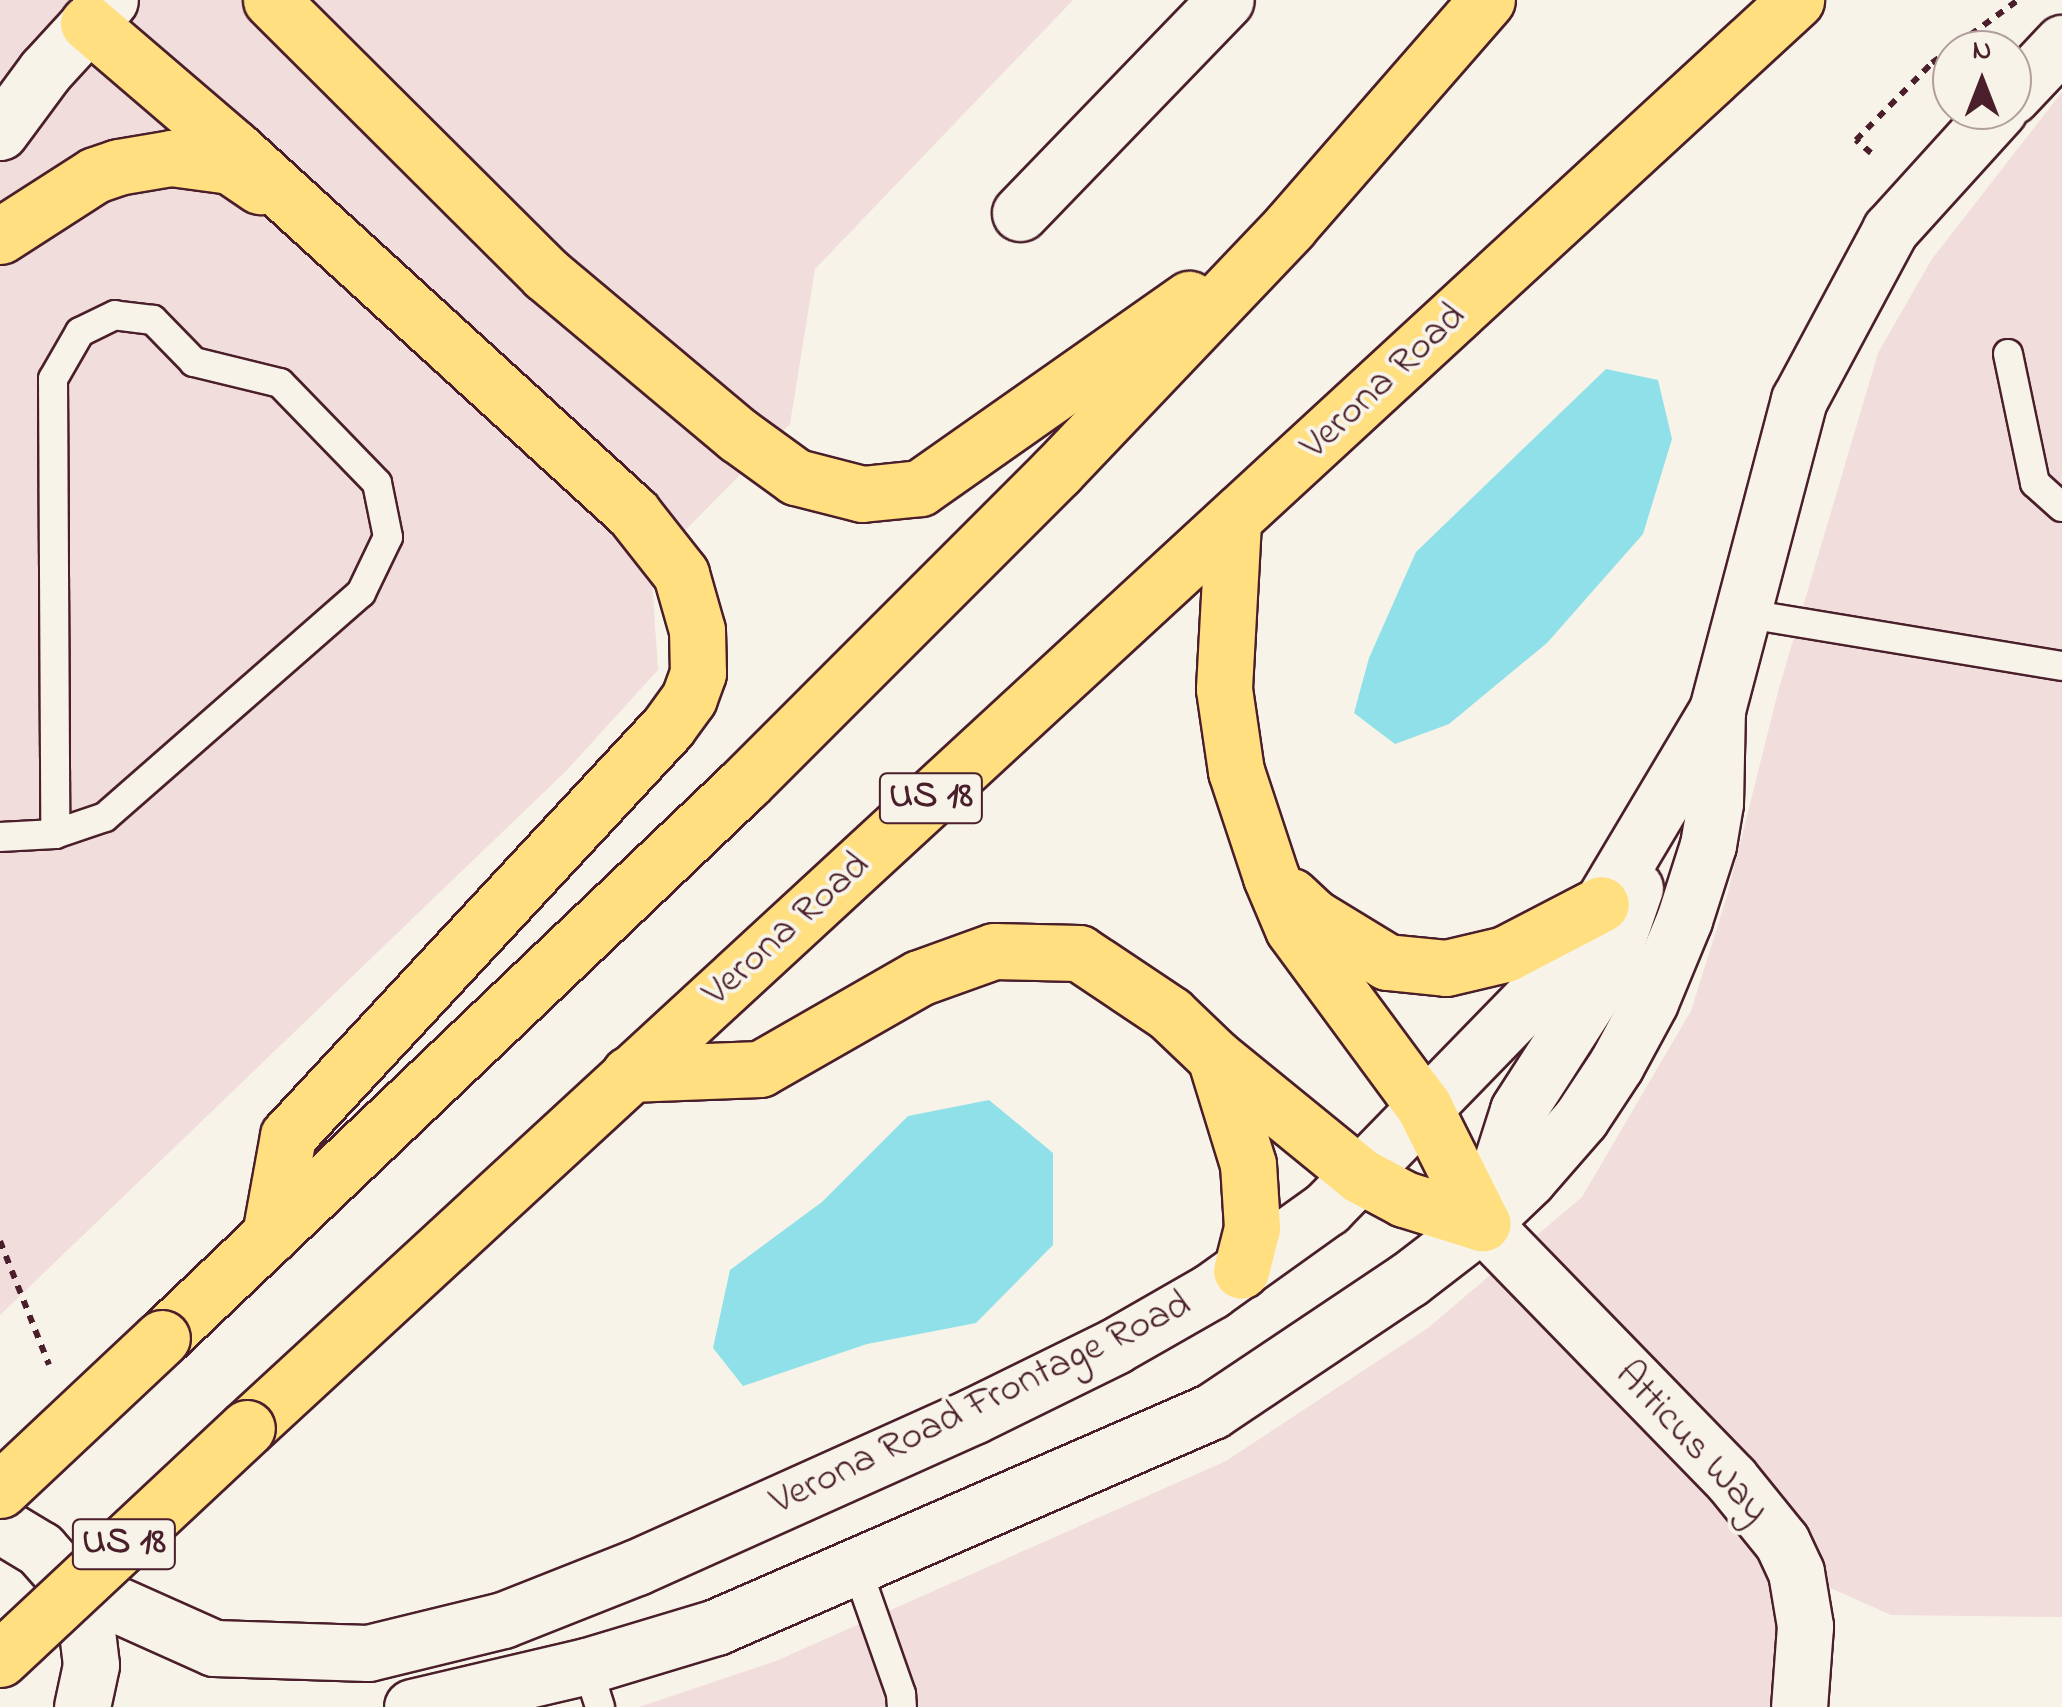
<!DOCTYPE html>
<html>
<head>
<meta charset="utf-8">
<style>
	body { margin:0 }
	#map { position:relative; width:2062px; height:1707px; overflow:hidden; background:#f7f3e8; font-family:"Indie Flower",sans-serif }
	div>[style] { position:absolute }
	.built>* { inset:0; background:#f1dddb }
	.water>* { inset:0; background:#8fe0e8 }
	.path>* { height:6px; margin-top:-3px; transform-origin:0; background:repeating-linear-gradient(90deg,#4a1f2b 0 8px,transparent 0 16px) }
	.roads { filter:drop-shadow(2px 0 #4a1f2b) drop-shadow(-2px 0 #4a1f2b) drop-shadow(0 2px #4a1f2b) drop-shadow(0 -2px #4a1f2b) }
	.lane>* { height:28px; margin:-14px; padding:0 14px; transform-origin:14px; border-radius:14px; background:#f7f3e8 }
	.street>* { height:55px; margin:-27.5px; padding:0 27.5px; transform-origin:27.5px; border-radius:27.5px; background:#f7f3e8 }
	.secondary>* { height:55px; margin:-27.5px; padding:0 27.5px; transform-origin:27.5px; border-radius:27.5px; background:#f7f3e8 }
	.highway>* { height:55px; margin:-27.5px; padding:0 27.5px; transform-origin:27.5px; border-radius:27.5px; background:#ffdf80 }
	.bridges { filter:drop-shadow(2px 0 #4a1f2b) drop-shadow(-2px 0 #4a1f2b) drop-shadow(0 2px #4a1f2b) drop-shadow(0 -2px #4a1f2b) }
	.highway-bridge>* { height:55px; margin:-27.5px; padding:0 27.5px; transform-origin:27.5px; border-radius:27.5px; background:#ffdf80 }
	span { translate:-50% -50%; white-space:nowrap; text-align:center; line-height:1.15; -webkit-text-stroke:8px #f7f3e8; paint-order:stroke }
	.shield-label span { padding:2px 8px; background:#f7f3e8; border:2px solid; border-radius:8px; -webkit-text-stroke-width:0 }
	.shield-label { font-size:38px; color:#4a1f2b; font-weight:700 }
	.street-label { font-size:40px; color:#4a1f2b }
	.north { position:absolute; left:1932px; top:30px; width:100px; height:100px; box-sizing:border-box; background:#f7f3e8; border:2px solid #b29e9c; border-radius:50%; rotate:0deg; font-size:28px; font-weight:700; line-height:40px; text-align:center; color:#4a1f2b }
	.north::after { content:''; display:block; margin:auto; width:35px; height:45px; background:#4a1f2b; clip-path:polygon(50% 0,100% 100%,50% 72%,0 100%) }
</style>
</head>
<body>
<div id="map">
	<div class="built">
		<i style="clip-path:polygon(0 0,1073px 0,815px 269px,790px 424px,651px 565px,658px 670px,566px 771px,0 1315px)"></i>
		<i style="clip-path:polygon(2062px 92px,2062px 1617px,1891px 1615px,1797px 1573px,1799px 1707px,639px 1707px,776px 1661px,1226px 1461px,1428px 1328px,1582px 1197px,1691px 1011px,1727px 896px,1779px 688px,1878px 353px,1932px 259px)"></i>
	</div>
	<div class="water">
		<i style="clip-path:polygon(1606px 369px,1658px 380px,1672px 439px,1643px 534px,1547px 643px,1449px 724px,1395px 744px,1354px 713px,1369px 658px,1416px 552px)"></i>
		<i style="clip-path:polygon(989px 1100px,1053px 1153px,1053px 1245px,976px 1323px,867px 1344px,743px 1386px,713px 1348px,730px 1270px,822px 1202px,908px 1116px)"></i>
	</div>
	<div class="path">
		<i style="left:1871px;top:153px;width:20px;rotate:-139deg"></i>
		<i style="left:1856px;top:140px;width:108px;rotate:-45.4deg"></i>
		<i style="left:1932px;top:63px;width:107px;rotate:-36.2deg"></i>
		<i style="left:0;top:1241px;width:133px;rotate:68.4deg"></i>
	</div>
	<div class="roads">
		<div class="lane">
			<i style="left:2008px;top:354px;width:132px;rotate:78.2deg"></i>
			<i style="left:2035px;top:483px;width:36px;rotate:42deg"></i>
			<i style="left:1742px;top:613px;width:324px;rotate:9.4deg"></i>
			<i style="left:0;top:837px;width:55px;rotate:-3.1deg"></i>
			<i style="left:55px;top:834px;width:53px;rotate:-18.8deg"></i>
			<i style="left:105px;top:817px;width:340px;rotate:-41.2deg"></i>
			<i style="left:361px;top:593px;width:62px;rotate:-64.3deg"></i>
			<i style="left:388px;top:537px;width:55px;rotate:-101.5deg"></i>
			<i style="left:377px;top:483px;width:139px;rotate:-134.1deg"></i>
			<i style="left:280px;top:383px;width:89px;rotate:-166.3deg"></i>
			<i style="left:194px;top:362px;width:59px;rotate:-134.3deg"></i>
			<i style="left:153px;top:320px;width:38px;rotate:-173deg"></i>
			<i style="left:115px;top:315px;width:39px;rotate:154deg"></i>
			<i style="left:80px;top:332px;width:54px;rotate:119.9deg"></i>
			<i style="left:53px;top:379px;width:455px;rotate:89.7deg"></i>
			<i style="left:857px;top:1569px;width:133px;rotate:70.6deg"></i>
			<i style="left:901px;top:1694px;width:13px;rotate:86deg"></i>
			<i style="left:587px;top:1666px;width:43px;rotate:72.4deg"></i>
		</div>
		<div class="street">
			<i style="left:1020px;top:213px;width:296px;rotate:-46deg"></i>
			<i style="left:1482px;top:1223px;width:357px;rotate:45.8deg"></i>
			<i style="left:1731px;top:1479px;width:81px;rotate:51deg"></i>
			<i style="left:1782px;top:1542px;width:33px;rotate:65deg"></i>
			<i style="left:1796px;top:1572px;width:55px;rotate:80.5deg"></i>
			<i style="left:1805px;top:1626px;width:81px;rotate:94.2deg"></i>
		</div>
		<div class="secondary">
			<i style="left:2012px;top:96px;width:73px;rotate:-46.7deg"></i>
			<i style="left:0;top:132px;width:76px;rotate:-53.6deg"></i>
			<i style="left:45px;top:71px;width:96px;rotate:-47.5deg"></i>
			<i style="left:1483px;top:1220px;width:115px;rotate:-72.3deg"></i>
			<i style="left:1518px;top:1110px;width:161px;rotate:-57.2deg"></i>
			<i style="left:1605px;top:975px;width:92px;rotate:-71deg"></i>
			<i style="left:0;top:1525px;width:47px;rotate:31deg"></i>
			<i style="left:40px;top:1549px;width:47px;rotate:48.5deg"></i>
			<i style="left:71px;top:1584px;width:42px;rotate:69deg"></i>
			<i style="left:86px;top:1623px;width:42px;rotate:83.2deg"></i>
			<i style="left:91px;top:1665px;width:43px;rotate:102.1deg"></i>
			<i style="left:71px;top:1584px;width:157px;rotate:24.1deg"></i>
			<i style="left:214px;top:1648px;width:154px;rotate:1.9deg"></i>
			<i style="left:368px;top:1653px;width:139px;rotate:-13.7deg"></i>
			<i style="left:503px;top:1620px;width:144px;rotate:-21.6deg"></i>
			<i style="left:637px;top:1567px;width:368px;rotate:-24.2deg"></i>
			<i style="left:973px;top:1416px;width:158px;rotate:-26.2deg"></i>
			<i style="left:1115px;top:1346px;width:111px;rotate:-29.8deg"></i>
			<i style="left:1211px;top:1291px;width:143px;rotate:-35.6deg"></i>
			<i style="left:1327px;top:1208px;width:303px;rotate:-45.8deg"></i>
			<i style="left:1538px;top:991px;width:83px;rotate:-52.3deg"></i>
			<i style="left:1589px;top:925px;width:250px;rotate:-59.2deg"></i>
			<i style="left:412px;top:1707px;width:180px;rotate:-13.2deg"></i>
			<i style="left:587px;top:1666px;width:135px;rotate:-16.8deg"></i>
			<i style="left:716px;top:1627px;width:541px;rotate:-23.53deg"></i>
			<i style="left:1212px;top:1411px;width:236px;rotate:-33.8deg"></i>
			<i style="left:1408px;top:1280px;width:93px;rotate:-37.6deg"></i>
			<i style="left:1482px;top:1223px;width:64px;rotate:-43.7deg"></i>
			<i style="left:1528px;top:1179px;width:81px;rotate:-49deg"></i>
			<i style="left:1581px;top:1118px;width:64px;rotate:-56.6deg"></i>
			<i style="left:1616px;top:1065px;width:72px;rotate:-61.6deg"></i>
			<i style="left:1650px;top:1002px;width:89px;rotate:-67.5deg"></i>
			<i style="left:1684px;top:920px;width:79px;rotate:-72.3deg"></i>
			<i style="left:1708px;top:845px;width:43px;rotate:-80.5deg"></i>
			<i style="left:1715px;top:803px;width:93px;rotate:-88.8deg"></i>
			<i style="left:1717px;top:710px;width:321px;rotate:-75.2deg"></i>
			<i style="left:1799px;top:400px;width:193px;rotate:-61.8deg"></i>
			<i style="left:1890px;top:230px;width:162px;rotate:-47.8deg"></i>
		</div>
		<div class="highway">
			<i style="left:271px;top:0;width:388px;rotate:44.9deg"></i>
			<i style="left:546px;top:274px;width:251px;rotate:40deg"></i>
			<i style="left:738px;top:435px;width:72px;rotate:35.9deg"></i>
			<i style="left:796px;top:477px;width:68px;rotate:14.4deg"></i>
			<i style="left:862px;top:494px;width:58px;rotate:-5.9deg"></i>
			<i style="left:920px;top:488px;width:329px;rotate:-35.1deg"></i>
			<i style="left:88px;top:23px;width:192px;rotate:40.6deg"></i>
			<i style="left:234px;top:148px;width:541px;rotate:42.45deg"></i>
			<i style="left:633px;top:513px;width:78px;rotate:51.8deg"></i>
			<i style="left:681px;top:574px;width:58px;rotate:74.1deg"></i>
			<i style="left:697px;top:630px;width:43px;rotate:88.7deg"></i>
			<i style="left:698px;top:673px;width:27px;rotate:110deg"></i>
			<i style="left:689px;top:698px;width:36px;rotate:126deg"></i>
			<i style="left:668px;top:727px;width:558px;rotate:132.9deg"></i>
			<i style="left:288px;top:1136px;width:101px;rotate:100.3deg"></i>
			<i style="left:0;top:236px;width:113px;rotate:-32.7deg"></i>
			<i style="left:95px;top:175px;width:24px;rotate:-19deg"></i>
			<i style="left:118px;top:167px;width:54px;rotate:-9.6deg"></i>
			<i style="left:171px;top:158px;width:60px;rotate:7.7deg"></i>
			<i style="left:230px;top:166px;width:36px;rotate:34deg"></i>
			<i style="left:1233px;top:522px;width:167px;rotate:93.1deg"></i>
			<i style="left:1224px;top:689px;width:83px;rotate:81.7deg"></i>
			<i style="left:1236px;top:771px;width:112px;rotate:71.7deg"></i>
			<i style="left:1271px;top:877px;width:56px;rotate:67.1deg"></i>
			<i style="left:1293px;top:929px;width:221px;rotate:53.6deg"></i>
			<i style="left:1424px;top:1107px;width:130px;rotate:63.4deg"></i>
			<i style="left:1291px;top:896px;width:33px;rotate:43deg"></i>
			<i style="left:1315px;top:918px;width:84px;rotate:31.4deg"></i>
			<i style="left:1387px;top:962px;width:59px;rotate:5.8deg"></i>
			<i style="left:1446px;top:968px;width:61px;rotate:-13.3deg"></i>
			<i style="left:1505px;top:954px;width:108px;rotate:-27.5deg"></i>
			<i style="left:1215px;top:1057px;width:112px;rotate:72.9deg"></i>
			<i style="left:1248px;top:1164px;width:64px;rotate:86.4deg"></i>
			<i style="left:1252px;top:1228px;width:44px;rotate:104.3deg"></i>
			<i style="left:629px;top:1074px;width:131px;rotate:-2.2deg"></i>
			<i style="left:760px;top:1069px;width:183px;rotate:-29.8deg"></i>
			<i style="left:919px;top:978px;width:80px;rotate:-19.8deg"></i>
			<i style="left:994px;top:951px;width:85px;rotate:1.3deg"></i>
			<i style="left:1079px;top:953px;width:110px;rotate:33.8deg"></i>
			<i style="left:1170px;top:1014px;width:62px;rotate:43.7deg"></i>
			<i style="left:1215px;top:1057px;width:188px;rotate:39.2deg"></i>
			<i style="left:1361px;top:1176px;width:49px;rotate:28.1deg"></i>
			<i style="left:1404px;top:1199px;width:82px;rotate:17.1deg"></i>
			<i style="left:162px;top:1338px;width:805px;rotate:-43.59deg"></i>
			<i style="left:745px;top:783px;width:441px;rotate:-45deg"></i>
			<i style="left:1057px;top:471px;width:337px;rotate:-46.4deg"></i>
			<i style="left:1289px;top:227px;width:301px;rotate:-48.9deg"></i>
			<i style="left:247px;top:1428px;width:2107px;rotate:-42.67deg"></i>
		</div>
	</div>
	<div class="bridges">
		<div class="highway-bridge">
			<i style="left:0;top:1490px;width:222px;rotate:-43.2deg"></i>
			<i style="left:0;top:1659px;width:338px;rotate:-43.1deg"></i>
		</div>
	</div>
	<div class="shield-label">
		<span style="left:931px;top:798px">US 18</span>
		<span style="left:124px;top:1544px">US 18</span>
	</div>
	<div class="street-label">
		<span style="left:1384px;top:382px;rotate:-43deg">Verona Road</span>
		<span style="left:787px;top:930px;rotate:-42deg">Verona Road</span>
		<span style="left:981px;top:1404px;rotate:-26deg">Verona Road Frontage Road</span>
		<span style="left:1691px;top:1443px;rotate:47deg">Atticus Way</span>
	</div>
	<div class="north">N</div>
</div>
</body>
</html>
